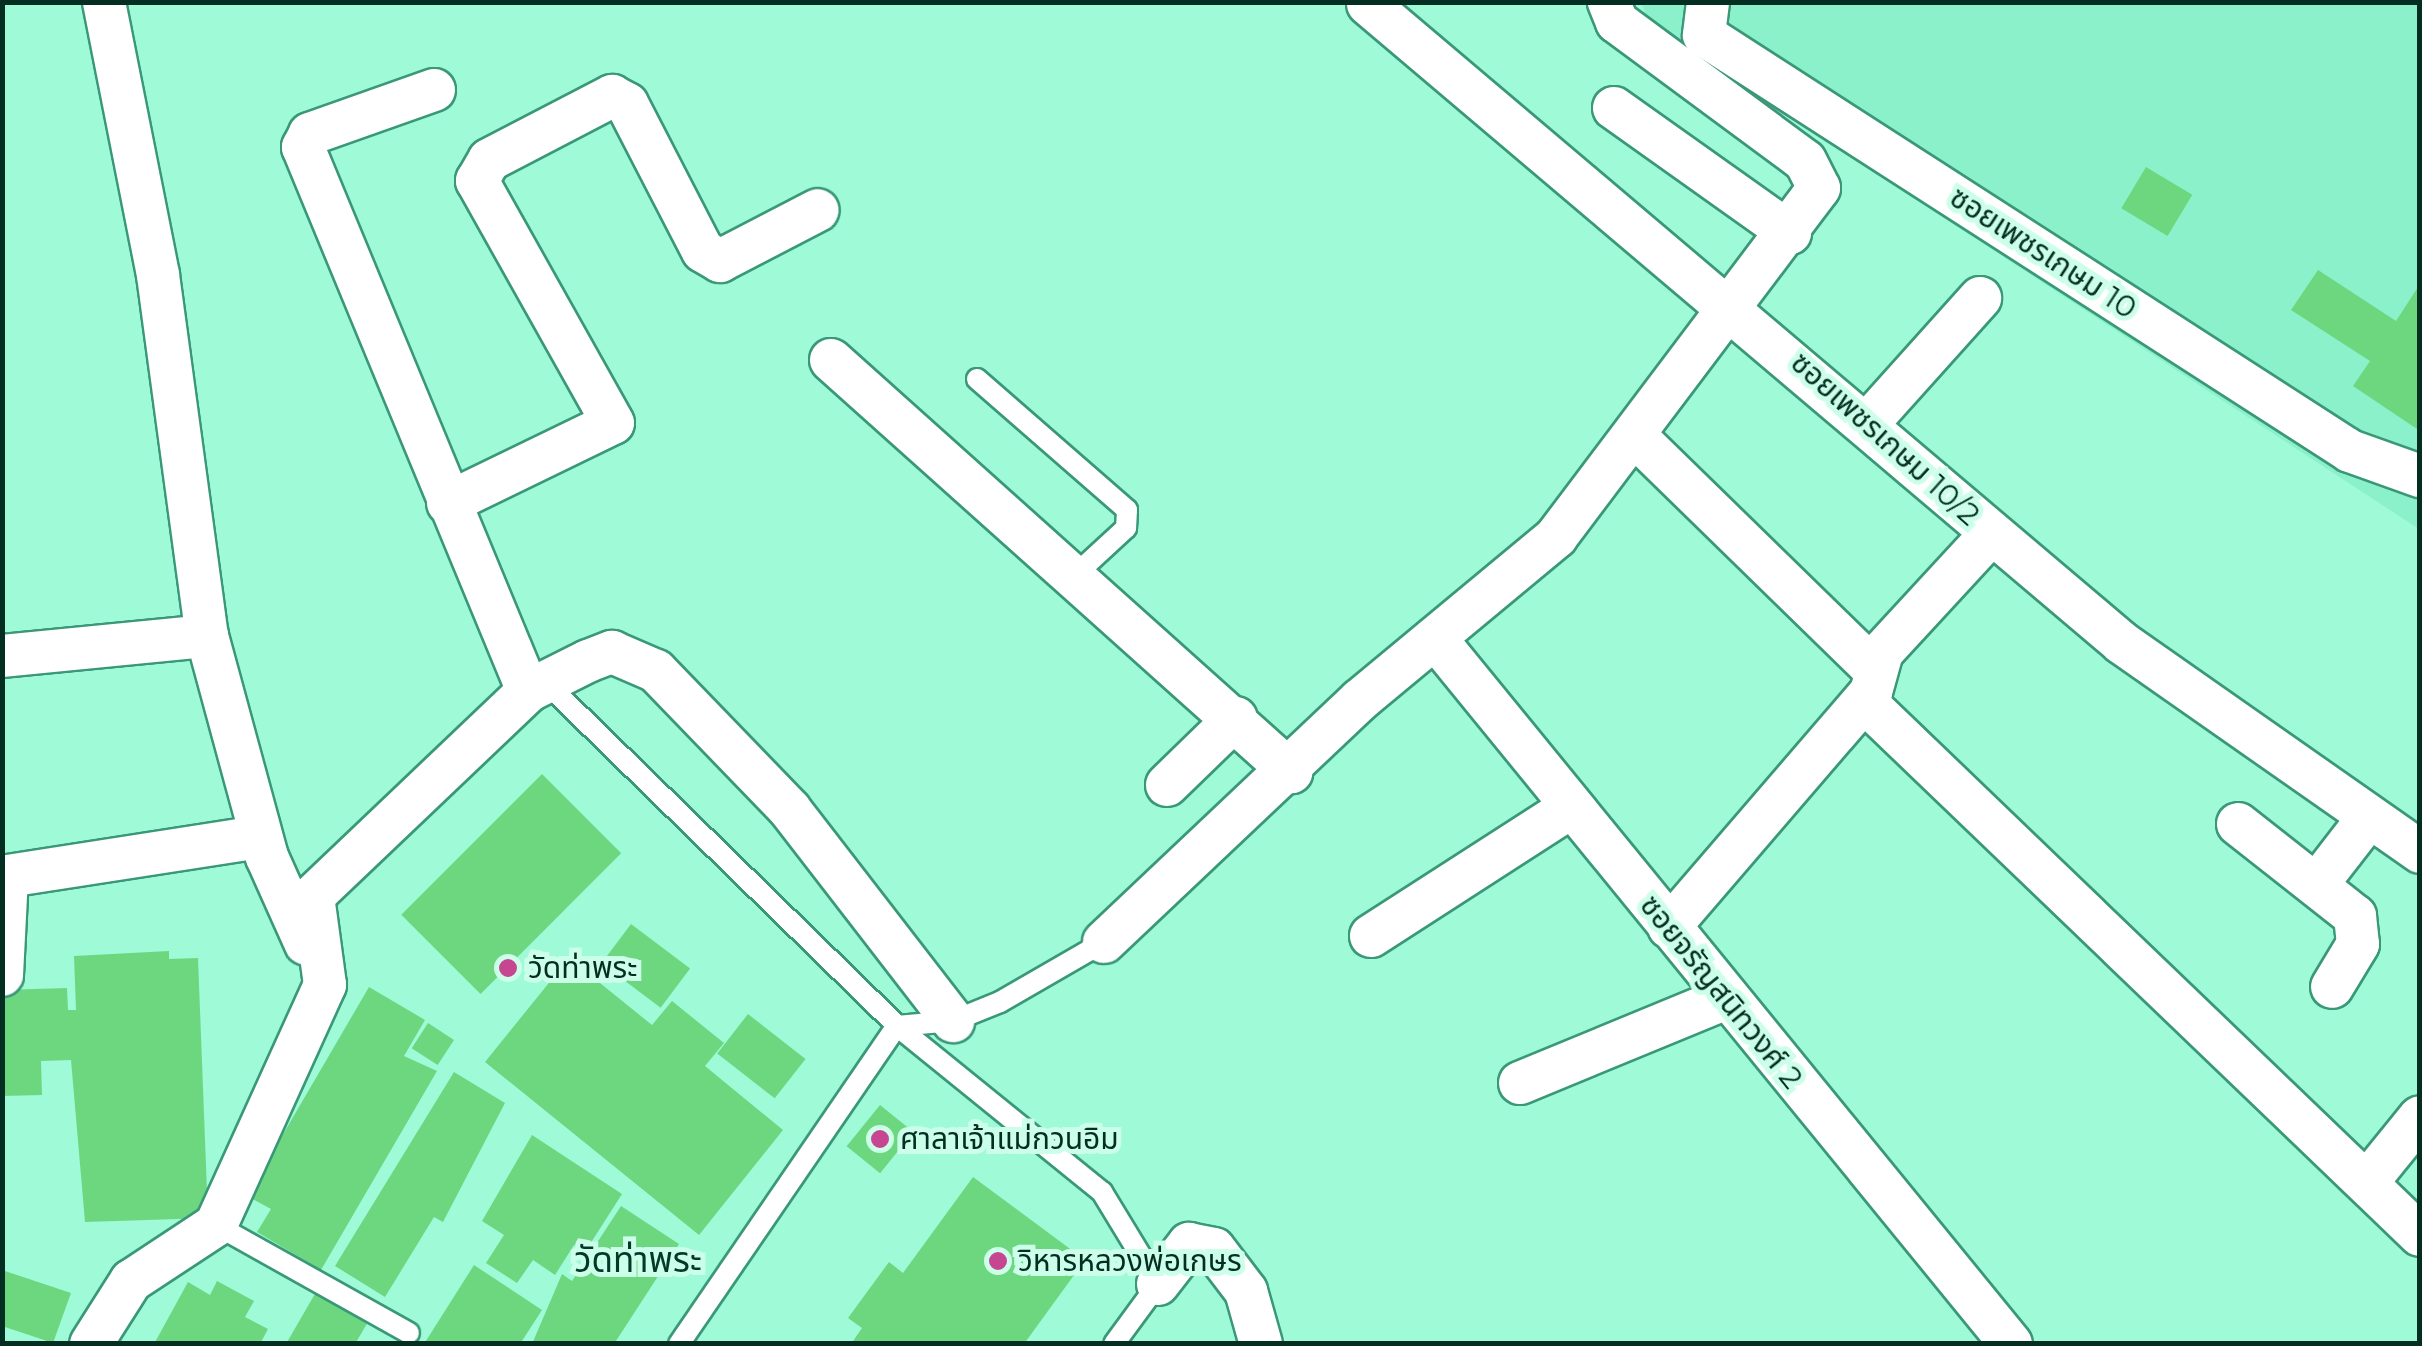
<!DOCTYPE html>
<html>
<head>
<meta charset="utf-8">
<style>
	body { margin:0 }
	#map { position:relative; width:2422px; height:1346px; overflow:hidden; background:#9efad7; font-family:Montserrat,"Noto Sans Thai",sans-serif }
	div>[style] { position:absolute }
	.built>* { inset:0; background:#8af1cb }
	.building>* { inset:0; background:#6dd780; transform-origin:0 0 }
	.roads { filter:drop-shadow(2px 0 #3a9879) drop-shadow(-2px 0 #3a9879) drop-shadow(0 2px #3a9879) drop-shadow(0 -2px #3a9879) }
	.lane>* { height:20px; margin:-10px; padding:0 10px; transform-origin:10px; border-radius:10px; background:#fff }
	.street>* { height:42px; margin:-21px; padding:0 21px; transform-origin:21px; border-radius:21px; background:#fff }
	.dots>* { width:28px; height:28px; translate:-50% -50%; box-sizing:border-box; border:5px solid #cbffe9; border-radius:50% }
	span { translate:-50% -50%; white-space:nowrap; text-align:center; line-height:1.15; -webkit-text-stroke:10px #cbffe9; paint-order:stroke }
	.street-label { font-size:30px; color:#052e22 }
	.poi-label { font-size:30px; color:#052e22 }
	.left { translate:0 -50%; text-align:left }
	.quarter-label { font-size:35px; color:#023929 }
	.frame { position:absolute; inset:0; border:5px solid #052e22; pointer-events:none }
</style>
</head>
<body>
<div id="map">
	<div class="built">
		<i style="clip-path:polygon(1642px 3px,2419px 3px,2419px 529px,1648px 24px)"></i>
	</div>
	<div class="building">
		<i style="left:2146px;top:167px;width:54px;height:48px;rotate:31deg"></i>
		<i style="clip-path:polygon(2318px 270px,2396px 321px,2420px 284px,2420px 431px,2353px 386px,2370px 361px,2291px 310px)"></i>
		<i style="left:542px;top:774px;width:112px;height:199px;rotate:45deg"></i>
		<i style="left:631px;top:924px;width:74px;height:49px;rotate:37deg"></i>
		<i style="clip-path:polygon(169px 951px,169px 959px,198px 958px,208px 1218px,85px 1222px,71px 1060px,41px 1061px,42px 1095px,2px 1096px,2px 990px,67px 988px,68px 1010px,76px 1010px,74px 956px)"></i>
		<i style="clip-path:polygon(569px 958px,652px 1025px,672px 1001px,724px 1043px,705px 1066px,783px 1130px,699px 1235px,485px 1062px)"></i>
		<i style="clip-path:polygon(369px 987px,425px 1020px,404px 1056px,437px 1071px,321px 1270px,257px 1232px,271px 1209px,247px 1196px)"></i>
		<i style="left:748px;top:1014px;width:73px;height:50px;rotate:38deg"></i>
		<i style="left:428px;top:1023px;width:31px;height:30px;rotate:33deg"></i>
		<i style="clip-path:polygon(454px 1072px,505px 1103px,443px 1222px,434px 1217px,385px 1297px,335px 1266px)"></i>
		<i style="left:880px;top:1105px;width:43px;height:53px;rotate:39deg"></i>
		<i style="clip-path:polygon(532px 1135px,622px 1194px,585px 1252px,574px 1245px,555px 1275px,533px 1260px,517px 1283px,486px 1263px,504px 1235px,482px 1221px)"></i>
		<i style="clip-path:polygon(973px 1177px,1085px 1260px,1024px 1344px,851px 1344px,862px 1328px,848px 1318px,889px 1262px,903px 1273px)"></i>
		<i style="clip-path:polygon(621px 1206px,679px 1244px,614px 1344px,532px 1344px,562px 1274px,572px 1281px)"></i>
		<i style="clip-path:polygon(474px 1265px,542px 1310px,520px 1344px,424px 1344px)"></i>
		<i style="clip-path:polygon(2px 1270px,71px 1293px,53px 1343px,2px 1326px)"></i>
		<i style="clip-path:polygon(217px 1281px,254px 1301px,245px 1317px,268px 1329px,260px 1344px,154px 1344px,188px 1282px,210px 1295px)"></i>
		<i style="clip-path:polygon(316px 1292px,368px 1322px,355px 1344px,286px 1344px)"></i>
	</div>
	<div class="roads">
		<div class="lane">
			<i style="left:977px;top:379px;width:199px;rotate:41.1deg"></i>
			<i style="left:1127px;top:510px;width:18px;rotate:93deg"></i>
			<i style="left:1126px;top:528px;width:68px;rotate:137.4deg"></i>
			<i style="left:544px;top:681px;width:494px;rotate:44.3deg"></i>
			<i style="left:897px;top:1026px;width:264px;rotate:39deg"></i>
			<i style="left:1102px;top:1192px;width:108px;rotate:58.7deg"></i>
			<i style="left:1158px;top:1284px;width:74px;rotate:126.3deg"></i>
			<i style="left:216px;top:1225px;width:221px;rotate:29.2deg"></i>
			<i style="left:679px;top:1344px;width:386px;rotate:-55.6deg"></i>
			<i style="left:897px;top:1026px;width:56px;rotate:-5.1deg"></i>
			<i style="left:953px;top:1021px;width:51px;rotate:-22deg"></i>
			<i style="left:1000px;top:1002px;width:120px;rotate:-30deg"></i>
		</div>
		<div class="street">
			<i style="left:104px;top:2px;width:278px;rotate:78.8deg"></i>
			<i style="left:158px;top:275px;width:364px;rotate:82.3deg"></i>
			<i style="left:207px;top:636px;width:229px;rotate:74.8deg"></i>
			<i style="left:267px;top:857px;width:95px;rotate:65.9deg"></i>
			<i style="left:1708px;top:2px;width:33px;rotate:97deg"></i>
			<i style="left:1704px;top:35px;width:768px;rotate:32.78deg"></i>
			<i style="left:2350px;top:451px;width:74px;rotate:19.7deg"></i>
			<i style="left:1368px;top:4px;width:988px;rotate:40.28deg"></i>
			<i style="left:2122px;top:643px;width:364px;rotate:35deg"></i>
			<i style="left:434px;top:90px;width:132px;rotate:160.5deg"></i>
			<i style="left:310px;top:134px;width:15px;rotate:118deg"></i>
			<i style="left:303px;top:147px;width:589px;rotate:67.53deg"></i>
			<i style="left:1614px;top:108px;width:216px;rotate:35.4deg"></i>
			<i style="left:831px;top:360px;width:618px;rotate:41.85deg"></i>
			<i style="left:1868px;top:423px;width:168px;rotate:-48.1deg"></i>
			<i style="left:1635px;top:436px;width:332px;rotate:44.3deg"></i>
			<i style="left:448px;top:503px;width:183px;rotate:-25.9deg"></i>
			<i style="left:613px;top:423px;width:278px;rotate:-119.3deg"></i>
			<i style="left:477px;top:181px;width:24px;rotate:-60deg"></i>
			<i style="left:489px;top:160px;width:139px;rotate:-27.5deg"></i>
			<i style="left:612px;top:96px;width:17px;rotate:28deg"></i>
			<i style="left:627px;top:104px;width:165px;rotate:62.7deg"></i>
			<i style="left:703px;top:251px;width:20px;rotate:30deg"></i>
			<i style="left:720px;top:261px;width:110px;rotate:-27.5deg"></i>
			<i style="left:1435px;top:638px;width:911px;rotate:50.79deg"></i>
			<i style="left:2px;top:656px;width:206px;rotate:-5.6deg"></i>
			<i style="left:1864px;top:701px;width:771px;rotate:43.84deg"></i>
			<i style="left:1167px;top:785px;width:96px;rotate:-44.2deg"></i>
			<i style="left:2238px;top:824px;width:149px;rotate:38.2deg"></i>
			<i style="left:2355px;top:916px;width:28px;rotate:84deg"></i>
			<i style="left:2358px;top:944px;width:50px;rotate:121.2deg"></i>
			<i style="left:2318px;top:883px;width:83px;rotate:-52.3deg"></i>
			<i style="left:1669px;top:927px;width:310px;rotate:-49.3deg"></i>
			<i style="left:1871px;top:692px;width:41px;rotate:-74.6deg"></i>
			<i style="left:1882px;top:652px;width:159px;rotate:-47.3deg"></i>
			<i style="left:1371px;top:936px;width:238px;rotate:-32.8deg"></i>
			<i style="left:1104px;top:942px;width:352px;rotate:-43.4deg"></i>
			<i style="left:1360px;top:700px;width:255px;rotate:-39.7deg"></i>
			<i style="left:1556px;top:537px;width:437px;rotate:-53deg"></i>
			<i style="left:1819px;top:188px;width:30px;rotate:-117deg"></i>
			<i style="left:1805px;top:161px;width:234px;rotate:-143.5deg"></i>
			<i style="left:1617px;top:22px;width:22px;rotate:-112deg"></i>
			<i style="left:2px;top:975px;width:99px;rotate:-87.1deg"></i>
			<i style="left:7px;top:876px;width:256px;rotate:-8.8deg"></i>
			<i style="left:1520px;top:1083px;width:223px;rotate:-22.4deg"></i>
			<i style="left:2368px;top:1181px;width:82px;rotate:-50.9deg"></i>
			<i style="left:1158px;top:1284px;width:51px;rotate:-52.2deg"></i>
			<i style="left:1189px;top:1244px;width:25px;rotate:11deg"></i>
			<i style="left:1214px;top:1249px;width:53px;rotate:52.7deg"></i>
			<i style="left:1246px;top:1291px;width:55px;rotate:74.2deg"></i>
			<i style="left:91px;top:1344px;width:75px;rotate:-57.6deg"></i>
			<i style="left:131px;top:1281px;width:102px;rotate:-33.4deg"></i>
			<i style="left:216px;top:1225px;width:264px;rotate:-65.6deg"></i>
			<i style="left:325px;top:985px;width:90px;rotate:-97.7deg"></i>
			<i style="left:313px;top:896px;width:297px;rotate:-43.6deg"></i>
			<i style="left:528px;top:691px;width:67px;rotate:-26.6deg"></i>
			<i style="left:588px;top:661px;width:26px;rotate:-21deg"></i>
			<i style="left:612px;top:652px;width:48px;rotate:23.4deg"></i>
			<i style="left:656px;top:671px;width:193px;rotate:46deg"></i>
			<i style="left:790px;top:810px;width:267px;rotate:52.3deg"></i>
		</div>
	</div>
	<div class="dots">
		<i style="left:508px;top:968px;background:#c64691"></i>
		<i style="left:880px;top:1139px;background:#c64691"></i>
		<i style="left:998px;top:1261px;background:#c64691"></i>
	</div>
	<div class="street-label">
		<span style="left:2043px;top:253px;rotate:33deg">ซอยเพชรเกษม 10</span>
		<span style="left:1885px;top:439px;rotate:42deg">ซอยเพชรเกษม 10/2</span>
		<span style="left:1721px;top:992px;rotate:51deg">ซอยจรัญสนิทวงศ์ 2</span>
	</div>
	<div class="poi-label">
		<span class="left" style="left:528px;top:968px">วัดท่าพระ</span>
		<span class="left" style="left:900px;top:1139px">ศาลาเจ้าแม่กวนอิม</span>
		<span class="left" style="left:1018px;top:1261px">วิหารหลวงพ่อเกษร</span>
	</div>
	<div class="quarter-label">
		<span style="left:638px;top:1260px">วัดท่าพระ</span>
	</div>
	<div class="frame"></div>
</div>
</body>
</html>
